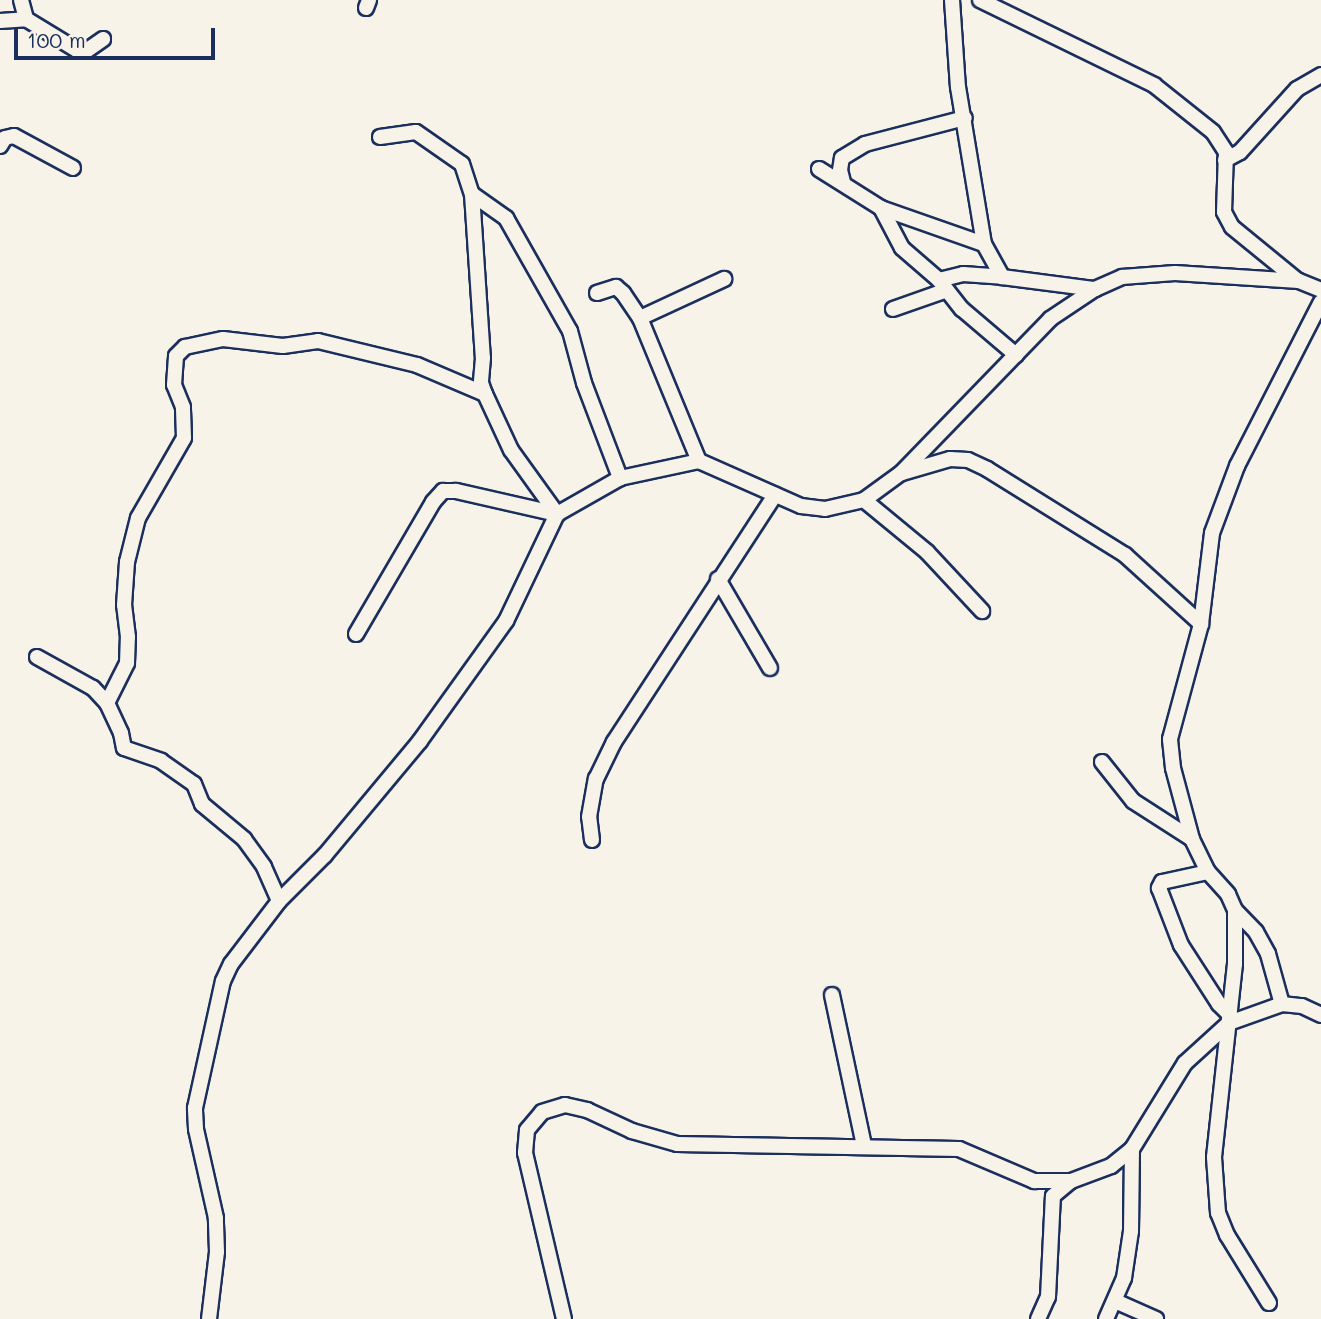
<!DOCTYPE html>
<html>
<head>
<meta charset="utf-8">
<style>
	body { margin:0 }
	#map { position:relative; width:1321px; height:1319px; overflow:hidden; background:#f7f3e8; font-family:Mali,sans-serif }
	div>[style] { position:absolute }
	.roads { filter:drop-shadow(2px 0 #1b2f5e) drop-shadow(-2px 0 #1b2f5e) drop-shadow(0 2px #1b2f5e) drop-shadow(0 -2px #1b2f5e) }
	.street>* { height:14px; margin:-7px; padding:0 7px; transform-origin:7px; border-radius:7px; background:#f7f3e8 }
	span { translate:-50% -50%; white-space:nowrap; text-align:center; line-height:1.15; -webkit-text-stroke:7px #f7f3e8; paint-order:stroke }
	.scale { position:absolute; left:14px; top:28px; width:201px; height:32px; box-sizing:border-box; border:4px solid #1b2f5e; border-top:0; padding-left:9px; font-size:21px; line-height:24px; white-space:nowrap; color:#1b2f5e; -webkit-text-stroke:5px #f7f3e8; paint-order:stroke }
</style>
</head>
<body>
<div id="map">
	<div class="roads">
		<div class="street">
			<i style="left:21px;top:0;width:20px;rotate:75deg"></i>
			<i style="left:952px;top:0;width:87px;rotate:86.1deg"></i>
			<i style="left:958px;top:87px;width:159px;rotate:80.6deg"></i>
			<i style="left:980px;top:0;width:194px;rotate:26deg"></i>
			<i style="left:1154px;top:85px;width:75px;rotate:38.5deg"></i>
			<i style="left:1213px;top:132px;width:24px;rotate:57deg"></i>
			<i style="left:1226px;top:152px;width:60px;rotate:91.9deg"></i>
			<i style="left:1224px;top:212px;width:17px;rotate:62deg"></i>
			<i style="left:1232px;top:227px;width:84px;rotate:39.2deg"></i>
			<i style="left:366px;top:8px;width:9px;rotate:-69deg"></i>
			<i style="left:0;top:21px;width:26px;rotate:-4deg"></i>
			<i style="left:26px;top:19px;width:60px;rotate:31.3deg"></i>
			<i style="left:77px;top:50px;width:9px;rotate:6deg"></i>
			<i style="left:86px;top:51px;width:21px;rotate:-35deg"></i>
			<i style="left:380px;top:137px;width:36px;rotate:-8deg"></i>
			<i style="left:416px;top:132px;width:56px;rotate:34.8deg"></i>
			<i style="left:462px;top:164px;width:32px;rotate:72deg"></i>
			<i style="left:472px;top:194px;width:164px;rotate:86.2deg"></i>
			<i style="left:483px;top:358px;width:25px;rotate:95deg"></i>
			<i style="left:481px;top:383px;width:12px;rotate:70deg"></i>
			<i style="left:0;top:146px;width:9px;rotate:-58deg"></i>
			<i style="left:5px;top:138px;width:9px;rotate:-13deg"></i>
			<i style="left:14px;top:136px;width:67px;rotate:28.5deg"></i>
			<i style="left:1225px;top:160px;width:17px;rotate:-28deg"></i>
			<i style="left:1240px;top:152px;width:85px;rotate:-47.9deg"></i>
			<i style="left:1297px;top:89px;width:28px;rotate:-30deg"></i>
			<i style="left:819px;top:169px;width:73px;rotate:32.2deg"></i>
			<i style="left:881px;top:208px;width:109px;rotate:19.3deg"></i>
			<i style="left:984px;top:244px;width:38px;rotate:61deg"></i>
			<i style="left:1002px;top:277px;width:94px;rotate:7.4deg"></i>
			<i style="left:843px;top:182px;width:12px;rotate:-104deg"></i>
			<i style="left:840px;top:170px;width:12px;rotate:-81deg"></i>
			<i style="left:842px;top:158px;width:27px;rotate:-31deg"></i>
			<i style="left:865px;top:144px;width:103px;rotate:-14.6deg"></i>
			<i style="left:472px;top:194px;width:42px;rotate:35.2deg"></i>
			<i style="left:506px;top:218px;width:130px;rotate:60.5deg"></i>
			<i style="left:570px;top:331px;width:54px;rotate:74.9deg"></i>
			<i style="left:584px;top:383px;width:102px;rotate:69.2deg"></i>
			<i style="left:881px;top:208px;width:45px;rotate:62.3deg"></i>
			<i style="left:902px;top:248px;width:49px;rotate:40.9deg"></i>
			<i style="left:939px;top:280px;width:37px;rotate:52deg"></i>
			<i style="left:962px;top:309px;width:71px;rotate:40.4deg"></i>
			<i style="left:939px;top:280px;width:25px;rotate:-14deg"></i>
			<i style="left:963px;top:274px;width:39px;rotate:4deg"></i>
			<i style="left:597px;top:293px;width:20px;rotate:-18deg"></i>
			<i style="left:616px;top:287px;width:9px;rotate:41deg"></i>
			<i style="left:623px;top:293px;width:30px;rotate:56deg"></i>
			<i style="left:640px;top:318px;width:155px;rotate:67.6deg"></i>
			<i style="left:893px;top:309px;width:57px;rotate:-19.4deg"></i>
			<i style="left:640px;top:318px;width:93px;rotate:-24.9deg"></i>
			<i style="left:902px;top:473px;width:50px;rotate:-16.3deg"></i>
			<i style="left:950px;top:459px;width:18px;rotate:3deg"></i>
			<i style="left:968px;top:460px;width:21px;rotate:25deg"></i>
			<i style="left:987px;top:469px;width:163px;rotate:31.9deg"></i>
			<i style="left:1125px;top:555px;width:103px;rotate:42.2deg"></i>
			<i style="left:864px;top:500px;width:82px;rotate:39.5deg"></i>
			<i style="left:927px;top:552px;width:81px;rotate:47deg"></i>
			<i style="left:718px;top:579px;width:103px;rotate:59.7deg"></i>
			<i style="left:356px;top:634px;width:153px;rotate:-59.7deg"></i>
			<i style="left:433px;top:502px;width:15px;rotate:-48deg"></i>
			<i style="left:443px;top:491px;width:13px"></i>
			<i style="left:456px;top:491px;width:104px;rotate:12.8deg"></i>
			<i style="left:37px;top:657px;width:64px;rotate:29deg"></i>
			<i style="left:93px;top:688px;width:21px;rotate:47deg"></i>
			<i style="left:107px;top:703px;width:33px;rotate:65deg"></i>
			<i style="left:121px;top:733px;width:15px;rotate:79deg"></i>
			<i style="left:124px;top:748px;width:39px;rotate:19deg"></i>
			<i style="left:161px;top:761px;width:40px;rotate:34.9deg"></i>
			<i style="left:194px;top:784px;width:22px;rotate:68deg"></i>
			<i style="left:202px;top:804px;width:55px;rotate:39.8deg"></i>
			<i style="left:244px;top:839px;width:34px;rotate:54deg"></i>
			<i style="left:264px;top:867px;width:37px;rotate:66deg"></i>
			<i style="left:107px;top:703px;width:45px;rotate:-63.4deg"></i>
			<i style="left:127px;top:663px;width:26px;rotate:-88deg"></i>
			<i style="left:128px;top:637px;width:32px;rotate:-97deg"></i>
			<i style="left:124px;top:605px;width:43px;rotate:-86deg"></i>
			<i style="left:127px;top:562px;width:45px;rotate:-76deg"></i>
			<i style="left:138px;top:518px;width:92px;rotate:-60.1deg"></i>
			<i style="left:184px;top:438px;width:31px;rotate:-92deg"></i>
			<i style="left:183px;top:407px;width:24px;rotate:-112deg"></i>
			<i style="left:174px;top:385px;width:29px;rotate:-86deg"></i>
			<i style="left:176px;top:356px;width:13px;rotate:-45deg"></i>
			<i style="left:185px;top:347px;width:39px;rotate:-12deg"></i>
			<i style="left:223px;top:339px;width:60px;rotate:6.7deg"></i>
			<i style="left:283px;top:346px;width:35px;rotate:-8deg"></i>
			<i style="left:318px;top:341px;width:102px;rotate:13.6deg"></i>
			<i style="left:417px;top:365px;width:74px;rotate:23.1deg"></i>
			<i style="left:485px;top:394px;width:62px;rotate:65.1deg"></i>
			<i style="left:511px;top:450px;width:79px;rotate:54.3deg"></i>
			<i style="left:1102px;top:762px;width:50px;rotate:51.5deg"></i>
			<i style="left:1133px;top:801px;width:70px;rotate:32.8deg"></i>
			<i style="left:592px;top:840px;width:23px;rotate:-97deg"></i>
			<i style="left:589px;top:817px;width:39px;rotate:-80deg"></i>
			<i style="left:596px;top:779px;width:41px;rotate:-64.1deg"></i>
			<i style="left:614px;top:742px;width:295px;rotate:-56.9deg"></i>
			<i style="left:1208px;top:872px;width:47px;rotate:167.7deg"></i>
			<i style="left:1162px;top:882px;width:7px;rotate:117deg"></i>
			<i style="left:1159px;top:888px;width:61px;rotate:68.9deg"></i>
			<i style="left:1181px;top:945px;width:70px;rotate:57.2deg"></i>
			<i style="left:1219px;top:1004px;width:16px;rotate:45deg"></i>
			<i style="left:1235px;top:910px;width:30px;rotate:46deg"></i>
			<i style="left:1256px;top:932px;width:25px;rotate:61deg"></i>
			<i style="left:1268px;top:954px;width:52px;rotate:74.4deg"></i>
			<i style="left:832px;top:995px;width:154px;rotate:78deg"></i>
			<i style="left:1115px;top:1301px;width:45px;rotate:23.7deg"></i>
			<i style="left:1269px;top:1303px;width:80px;rotate:-121.7deg"></i>
			<i style="left:1227px;top:1235px;width:24px;rotate:-112deg"></i>
			<i style="left:1218px;top:1213px;width:56px;rotate:-94.1deg"></i>
			<i style="left:1214px;top:1157px;width:194px;rotate:-83.8deg"></i>
			<i style="left:1235px;top:964px;width:54px;rotate:-90deg"></i>
			<i style="left:1235px;top:910px;width:17px;rotate:-114deg"></i>
			<i style="left:1228px;top:894px;width:30px;rotate:-132deg"></i>
			<i style="left:1208px;top:872px;width:37px;rotate:-116deg"></i>
			<i style="left:1192px;top:839px;width:73px;rotate:-105deg"></i>
			<i style="left:1173px;top:768px;width:29px;rotate:-96deg"></i>
			<i style="left:1170px;top:739px;width:119px;rotate:-74.9deg"></i>
			<i style="left:1201px;top:624px;width:92px;rotate:-83.1deg"></i>
			<i style="left:1212px;top:533px;width:72px;rotate:-69.5deg"></i>
			<i style="left:1237px;top:466px;width:184px;rotate:-62.9deg"></i>
			<i style="left:209px;top:1319px;width:67px;rotate:-83.2deg"></i>
			<i style="left:217px;top:1252px;width:34px;rotate:-92deg"></i>
			<i style="left:216px;top:1218px;width:91px;rotate:-102.7deg"></i>
			<i style="left:196px;top:1129px;width:21px;rotate:-93deg"></i>
			<i style="left:195px;top:1108px;width:130px;rotate:-77.6deg"></i>
			<i style="left:223px;top:981px;width:19px;rotate:-65deg"></i>
			<i style="left:231px;top:964px;width:79px;rotate:-52.7deg"></i>
			<i style="left:279px;top:901px;width:65px;rotate:-45deg"></i>
			<i style="left:325px;top:855px;width:148px;rotate:-50.2deg"></i>
			<i style="left:420px;top:741px;width:148px;rotate:-54.4deg"></i>
			<i style="left:506px;top:621px;width:119px;rotate:-64.5deg"></i>
			<i style="left:557px;top:514px;width:73px;rotate:-29.7deg"></i>
			<i style="left:620px;top:478px;width:81px;rotate:-12.1deg"></i>
			<i style="left:699px;top:461px;width:111px;rotate:23.8deg"></i>
			<i style="left:801px;top:506px;width:24px;rotate:7deg"></i>
			<i style="left:825px;top:509px;width:40px;rotate:-13deg"></i>
			<i style="left:864px;top:500px;width:46px;rotate:-36.1deg"></i>
			<i style="left:901px;top:473px;width:214px;rotate:-45.9deg"></i>
			<i style="left:1050px;top:319px;width:54px;rotate:-33.7deg"></i>
			<i style="left:1095px;top:289px;width:30px;rotate:-24deg"></i>
			<i style="left:1122px;top:277px;width:53px;rotate:-4.3deg"></i>
			<i style="left:1175px;top:273px;width:124px;rotate:3.7deg"></i>
			<i style="left:1299px;top:281px;width:24px;rotate:22deg"></i>
			<i style="left:564px;top:1319px;width:171px;rotate:-103.2deg"></i>
			<i style="left:525px;top:1153px;width:23px;rotate:-85deg"></i>
			<i style="left:527px;top:1130px;width:23px;rotate:-50deg"></i>
			<i style="left:542px;top:1112px;width:24px;rotate:-17deg"></i>
			<i style="left:565px;top:1105px;width:23px;rotate:13deg"></i>
			<i style="left:587px;top:1110px;width:50px;rotate:25deg"></i>
			<i style="left:632px;top:1131px;width:47px;rotate:16.1deg"></i>
			<i style="left:677px;top:1144px;width:282px;rotate:1deg"></i>
			<i style="left:959px;top:1149px;width:82px;rotate:23.1deg"></i>
			<i style="left:1034px;top:1181px;width:37px"></i>
			<i style="left:1038px;top:1319px;width:24px;rotate:-66deg"></i>
			<i style="left:1048px;top:1297px;width:101px;rotate:-87.2deg"></i>
			<i style="left:1053px;top:1196px;width:23px;rotate:-40deg"></i>
			<i style="left:1071px;top:1181px;width:43px;rotate:-20.6deg"></i>
			<i style="left:1111px;top:1166px;width:27px;rotate:-39deg"></i>
			<i style="left:1132px;top:1149px;width:101px;rotate:-58.4deg"></i>
			<i style="left:1185px;top:1063px;width:59px;rotate:-42.3deg"></i>
			<i style="left:1229px;top:1023px;width:56px;rotate:-19.7deg"></i>
			<i style="left:1282px;top:1004px;width:20px;rotate:6deg"></i>
			<i style="left:1302px;top:1006px;width:21px;rotate:25deg"></i>
			<i style="left:1106px;top:1319px;width:45px;rotate:-66.3deg"></i>
			<i style="left:1124px;top:1278px;width:48px;rotate:-81.5deg"></i>
			<i style="left:1131px;top:1231px;width:82px;rotate:-89.3deg"></i>
		</div>
	</div>
	<div class="scale">100 m</div>
</div>
</body>
</html>
